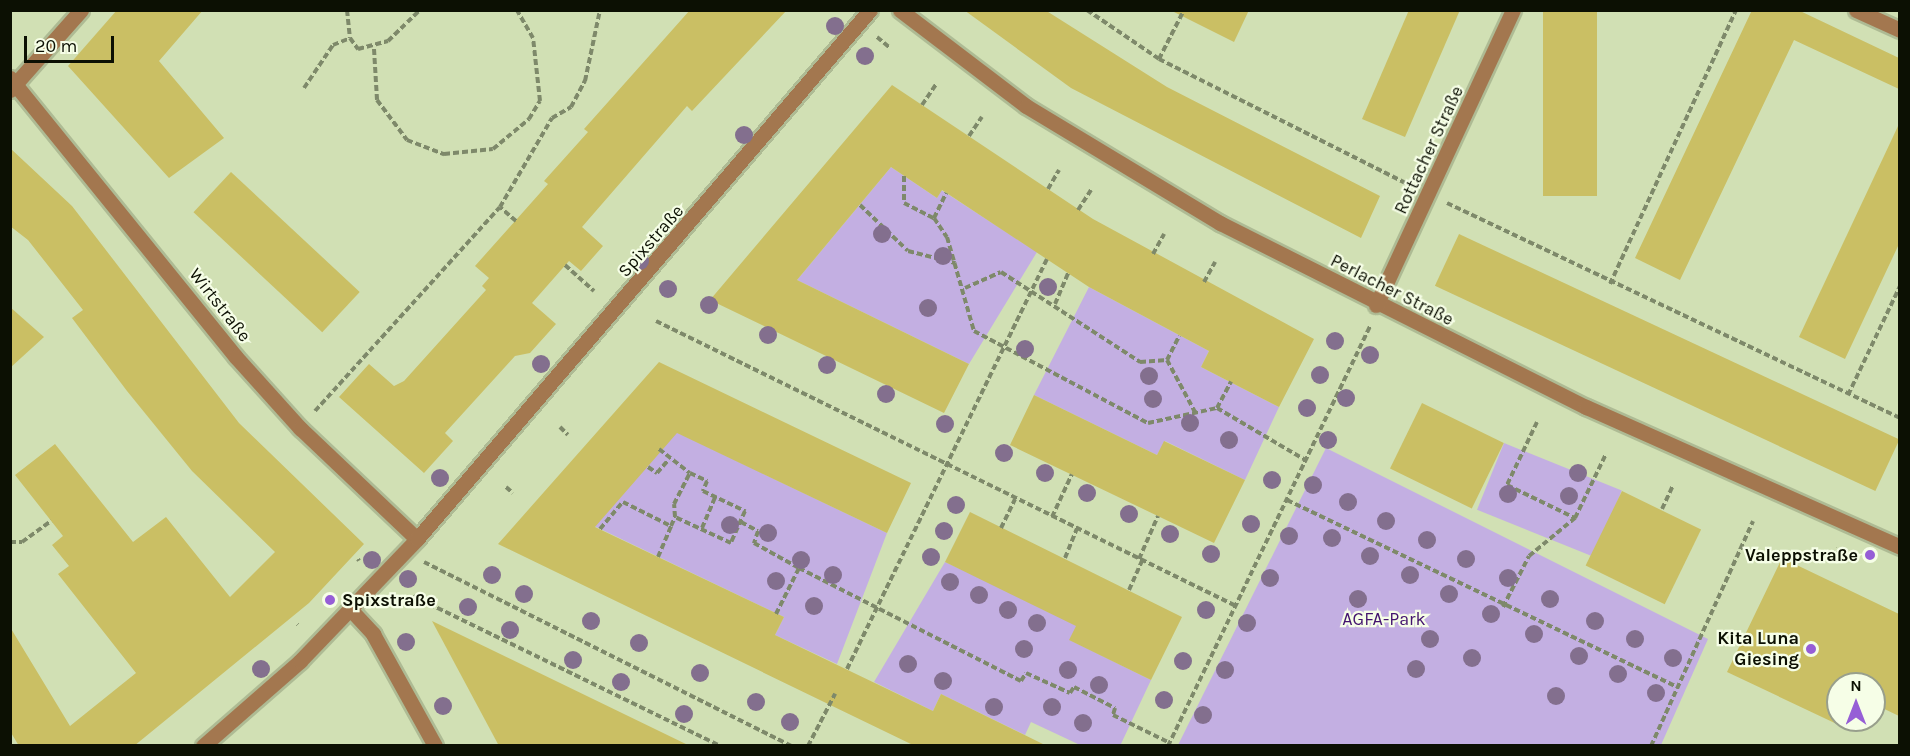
<!DOCTYPE html>
<html>
<head>
<meta charset="utf-8">
<style>
	body { margin:0 }
	#map { position:relative; width:1910px; height:756px; overflow:hidden; background:#d1e0b4; font-family:Karla,sans-serif }
	div>[style] { position:absolute }
	.green>* { inset:0; background:#c3afe2; transform-origin:0 0 }
	.building>* { inset:0; background:#cabf64; transform-origin:0 0 }
	.path>* { height:4px; margin-top:-2px; transform-origin:0; background:repeating-linear-gradient(90deg,#7e896a 0 6px,transparent 0 9px) }
	.roads { filter:drop-shadow(2px 0 #aebb94) drop-shadow(-2px 0 #aebb94) drop-shadow(0 2px #aebb94) drop-shadow(0 -2px #aebb94) }
	.street>* { height:15px; margin:-7.5px; padding:0 7.5px; transform-origin:7.5px; border-radius:7.5px; background:#a3774f }
	.trees>* { width:18px; height:18px; margin:-9px; border-radius:50%; background:#836f8e }
	.dots>* { width:16px; height:16px; translate:-50% -50%; box-sizing:border-box; border:3px solid #f6fee7; border-radius:50% }
	span { translate:-50% -50%; white-space:nowrap; text-align:center; line-height:1.15; -webkit-text-stroke:4.5px #f6fee7; paint-order:stroke }
	.street-label { font-size:18px; color:#0c1003 }
	.poi-label { font-size:18px; color:#0c1003; font-weight:700 }
	.right { translate:-100% -50%; text-align:right }
	.left { translate:0 -50%; text-align:left }
	.park-label { font-size:18px; color:#43136e }
	.frame { position:absolute; inset:0; border:12px solid #0c1003; pointer-events:none }
	.north { position:absolute; left:1826px; top:672px; width:60px; height:60px; box-sizing:border-box; background:#f6fee7; border:2px solid #989f8c; border-radius:50%; rotate:0deg; font-size:16px; font-weight:700; line-height:24px; text-align:center; color:#0c1003 }
	.north::after { content:''; display:block; margin:auto; width:21px; height:27px; background:#965ed6; clip-path:polygon(50% 0,100% 100%,50% 72%,0 100%) }
	.scale { position:absolute; left:24px; top:36px; width:90px; height:27px; box-sizing:border-box; border:3px solid #0c1003; border-top:0; padding-left:8px; font-size:18px; line-height:21px; white-space:nowrap; color:#0c1003; -webkit-text-stroke:4px #f6fee7; paint-order:stroke }
</style>
</head>
<body>
<div id="map">
	<div class="green">
		<i style="clip-path:polygon(891px 167px,937px 198px,941px 190px,946px 193px,1037px 252px,969px 364px,797px 280px)"></i>
		<i style="clip-path:polygon(1089px 287px,1209px 351px,1201px 367px,1279px 407px,1245px 480px,1165px 441px,1157px 455px,1034px 395px)"></i>
		<i style="clip-path:polygon(674px 431px,887px 533px,837px 664px,775px 635px,784px 617px,590px 524px,600px 521px)"></i>
		<i style="left:1504px;top:443px;width:127px;height:72px;rotate:22deg"></i>
		<i style="clip-path:polygon(1326px 448px,1708px 639px,1661px 745px,1178px 745px)"></i>
		<i style="clip-path:polygon(945px 562px,1078px 623px,1070px 640px,1151px 680px,1120px 746px,1080px 745px,1031px 722px,1025px 735px,941px 694px,933px 711px,874px 682px)"></i>
	</div>
	<div class="building">
		<i style="clip-path:polygon(117px 10px,203px 10px,159px 61px,224px 138px,169px 178px,68px 66px)"></i>
		<i style="clip-path:polygon(690px 10px,787px 10px,692px 111px,687px 106px,582px 227px,603px 246px,581px 271px,569px 261px,532px 303px,556px 324px,530px 353px,515px 356px,445px 433px,453px 441px,424px 473px,339px 397px,369px 364px,394px 386px,404px 381px,486px 290px,482px 286px,489px 278px,475px 266px,548px 184px,544px 181px,588px 132px,584px 129px)"></i>
		<i style="clip-path:polygon(964px 10px,1045px 10px,1167px 87px,1380px 196px,1361px 238px,1071px 88px)"></i>
		<i style="clip-path:polygon(1170px 10px,1249px 10px,1234px 42px)"></i>
		<i style="clip-path:polygon(1409px 10px,1460px 10px,1405px 137px,1362px 119px)"></i>
		<i style="left:1543px;top:10px;width:54px;height:186px"></i>
		<i style="clip-path:polygon(1752px 10px,1798px 10px,1899px 58px,1899px 89px,1794px 40px,1680px 280px,1635px 258px)"></i>
		<i style="clip-path:polygon(892px 85px,1093px 219px,1314px 339px,1279px 407px,1201px 367px,1209px 351px,1089px 287px,942px 190px,937px 198px,891px 167px,797px 280px,969px 364px,944px 413px,710px 300px)"></i>
		<i style="clip-path:polygon(1899px 124px,1899px 244px,1845px 359px,1799px 337px)"></i>
		<i style="clip-path:polygon(10px 148px,72px 206px,239px 423px,364px 544px,309px 603px,134px 746px,19px 746px,10px 731px,10px 627px,70px 726px,136px 673px,58px 574px,69px 566px,52px 545px,63px 536px,15px 475px,55px 444px,133px 542px,166px 517px,230px 597px,275px 552px,192px 471px,127px 391px,72px 318px,83px 310px,28px 240px,10px 226px)"></i>
		<i style="left:231px;top:172px;width:176px;height:55px;rotate:43deg"></i>
		<i style="left:1459px;top:234px;width:486px;height:57px;rotate:25deg"></i>
		<i style="clip-path:polygon(10px 307px,44px 337px,10px 368px)"></i>
		<i style="clip-path:polygon(659px 362px,911px 483px,887px 533px,677px 433px,595px 527px,784px 617px,775px 635px,933px 711px,941px 694px,1047px 746px,915px 746px,498px 544px)"></i>
		<i style="clip-path:polygon(1034px 395px,1157px 455px,1164px 441px,1245px 480px,1214px 543px,1010px 445px)"></i>
		<i style="left:1422px;top:403px;width:91px;height:73px;rotate:26deg"></i>
		<i style="left:1622px;top:491px;width:88px;height:83px;rotate:26deg"></i>
		<i style="clip-path:polygon(970px 512px,1182px 617px,1151px 680px,1069px 640px,1076px 626px,945px 562px)"></i>
		<i style="clip-path:polygon(1782px 558px,1899px 614px,1899px 716px,1874px 704px,1874px 684px,1838px 684px,1841px 726px,1727px 672px)"></i>
		<i style="clip-path:polygon(432px 621px,690px 746px,499px 746px)"></i>
	</div>
	<div class="path">
		<i style="left:347px;top:10px;width:28px;rotate:84deg"></i>
		<i style="left:350px;top:38px;width:14px;rotate:54deg"></i>
		<i style="left:358px;top:49px;width:31px;rotate:-15deg"></i>
		<i style="left:388px;top:41px;width:45px;rotate:-44.1deg"></i>
		<i style="left:1087px;top:10px;width:87px;rotate:34.2deg"></i>
		<i style="left:1159px;top:59px;width:279px;rotate:26.7deg"></i>
		<i style="left:877px;top:37px;width:16px;rotate:40deg"></i>
		<i style="left:374px;top:49px;width:51px;rotate:86.6deg"></i>
		<i style="left:377px;top:100px;width:50px;rotate:53.1deg"></i>
		<i style="left:407px;top:140px;width:40px;rotate:21deg"></i>
		<i style="left:444px;top:154px;width:49px;rotate:-5.8deg"></i>
		<i style="left:493px;top:149px;width:47px;rotate:-39.8deg"></i>
		<i style="left:529px;top:119px;width:21px;rotate:-59deg"></i>
		<i style="left:540px;top:101px;width:63px;rotate:-96.3deg"></i>
		<i style="left:533px;top:38px;width:32px;rotate:-120deg"></i>
		<i style="left:1159px;top:59px;width:55px;rotate:-63deg"></i>
		<i style="left:304px;top:88px;width:52px;rotate:-56deg"></i>
		<i style="left:333px;top:45px;width:18px;rotate:-22deg"></i>
		<i style="left:922px;top:105px;width:25px;rotate:-56deg"></i>
		<i style="left:969px;top:136px;width:23px;rotate:-56deg"></i>
		<i style="left:904px;top:176px;width:27px;rotate:90deg"></i>
		<i style="left:904px;top:203px;width:34px;rotate:27deg"></i>
		<i style="left:934px;top:218px;width:23px;rotate:56deg"></i>
		<i style="left:947px;top:237px;width:98px;rotate:74deg"></i>
		<i style="left:974px;top:331px;width:197px;rotate:27.9deg"></i>
		<i style="left:1148px;top:423px;width:71px;rotate:-12.3deg"></i>
		<i style="left:1217px;top:408px;width:104px;rotate:30.5deg"></i>
		<i style="left:1048px;top:189px;width:22px;rotate:-60deg"></i>
		<i style="left:1447px;top:203px;width:501px;rotate:25.39deg"></i>
		<i style="left:860px;top:205px;width:66px;rotate:43.8deg"></i>
		<i style="left:908px;top:251px;width:49px;rotate:14.3deg"></i>
		<i style="left:1078px;top:210px;width:24px;rotate:-57deg"></i>
		<i style="left:934px;top:218px;width:28px;rotate:-64deg"></i>
		<i style="left:516px;top:221px;width:21px;rotate:-139deg"></i>
		<i style="left:500px;top:207px;width:103px;rotate:-59.7deg"></i>
		<i style="left:552px;top:118px;width:22px;rotate:-30deg"></i>
		<i style="left:571px;top:107px;width:30px;rotate:-62deg"></i>
		<i style="left:585px;top:81px;width:73px;rotate:-78.1deg"></i>
		<i style="left:1153px;top:254px;width:23px;rotate:-61deg"></i>
		<i style="left:565px;top:265px;width:39px;rotate:42deg"></i>
		<i style="left:1204px;top:282px;width:23px;rotate:-61deg"></i>
		<i style="left:1610px;top:284px;width:302px;rotate:-65.3deg"></i>
		<i style="left:965px;top:288px;width:39px;rotate:-24deg"></i>
		<i style="left:1001px;top:272px;width:166px;rotate:32.9deg"></i>
		<i style="left:1140px;top:362px;width:27px;rotate:-4deg"></i>
		<i style="left:1167px;top:360px;width:59px;rotate:61.7deg"></i>
		<i style="left:1055px;top:304px;width:34px;rotate:-67deg"></i>
		<i style="left:656px;top:321px;width:646px;rotate:26.17deg"></i>
		<i style="left:1167px;top:360px;width:27px;rotate:-63deg"></i>
		<i style="left:1848px;top:395px;width:121px;rotate:-64.5deg"></i>
		<i style="left:1217px;top:408px;width:30px;rotate:-62deg"></i>
		<i style="left:315px;top:411px;width:275px;rotate:-47.8deg"></i>
		<i style="left:1537px;top:422px;width:70px;rotate:115.5deg"></i>
		<i style="left:1507px;top:485px;width:76px;rotate:25.9deg"></i>
		<i style="left:560px;top:427px;width:11px;rotate:45deg"></i>
		<i style="left:659px;top:449px;width:39px;rotate:38deg"></i>
		<i style="left:648px;top:467px;width:11px;rotate:34deg"></i>
		<i style="left:657px;top:473px;width:18px;rotate:-49deg"></i>
		<i style="left:690px;top:473px;width:19px;rotate:25deg"></i>
		<i style="left:707px;top:481px;width:11px;rotate:112deg"></i>
		<i style="left:703px;top:491px;width:47px;rotate:25.5deg"></i>
		<i style="left:745px;top:511px;width:35px;rotate:114deg"></i>
		<i style="left:731px;top:543px;width:62px;rotate:-155.1deg"></i>
		<i style="left:675px;top:517px;width:13px;rotate:-94deg"></i>
		<i style="left:674px;top:504px;width:35px;rotate:-63deg"></i>
		<i style="left:506px;top:487px;width:9px;rotate:41deg"></i>
		<i style="left:1287px;top:500px;width:433px;rotate:25.6deg"></i>
		<i style="left:1662px;top:509px;width:26px;rotate:-65deg"></i>
		<i style="left:1052px;top:517px;width:47px;rotate:-65.1deg"></i>
		<i style="left:741px;top:522px;width:19px;rotate:28deg"></i>
		<i style="left:758px;top:531px;width:13px;rotate:108deg"></i>
		<i style="left:754px;top:543px;width:51px;rotate:29.1deg"></i>
		<i style="left:799px;top:568px;width:249px;rotate:27deg"></i>
		<i style="left:1021px;top:681px;width:9px;rotate:-58deg"></i>
		<i style="left:1026px;top:673px;width:48px;rotate:24.4deg"></i>
		<i style="left:1070px;top:693px;width:7px;rotate:-56deg"></i>
		<i style="left:1074px;top:687px;width:46px;rotate:27.1deg"></i>
		<i style="left:1115px;top:708px;width:7px;rotate:106deg"></i>
		<i style="left:1113px;top:715px;width:64px;rotate:26.2deg"></i>
		<i style="left:702px;top:528px;width:34px;rotate:-67deg"></i>
		<i style="left:1001px;top:528px;width:32px;rotate:-64deg"></i>
		<i style="left:600px;top:529px;width:35px;rotate:-50deg"></i>
		<i style="left:623px;top:502px;width:54px;rotate:26.6deg"></i>
		<i style="left:671px;top:526px;width:10px;rotate:-66deg"></i>
		<i style="left:10px;top:542px;width:12px"></i>
		<i style="left:22px;top:542px;width:36px;rotate:-36deg"></i>
		<i style="left:1833px;top:556px;width:9px;rotate:-63deg"></i>
		<i style="left:658px;top:557px;width:34px;rotate:-67deg"></i>
		<i style="left:1065px;top:558px;width:31px;rotate:-68deg"></i>
		<i style="left:358px;top:559px;width:2px;rotate:63deg"></i>
		<i style="left:1139px;top:559px;width:47px;rotate:-66.2deg"></i>
		<i style="left:424px;top:562px;width:411px;rotate:26.6deg"></i>
		<i style="left:1129px;top:590px;width:32px;rotate:-66deg"></i>
		<i style="left:413px;top:596px;width:342px;rotate:26deg"></i>
		<i style="left:1503px;top:607px;width:57px;rotate:-63deg"></i>
		<i style="left:1529px;top:556px;width:60px;rotate:-39.6deg"></i>
		<i style="left:1575px;top:518px;width:71px;rotate:-64.2deg"></i>
		<i style="left:776px;top:614px;width:51px;rotate:-63.4deg"></i>
		<i style="left:297px;top:624px;width:1px;rotate:45deg"></i>
		<i style="left:847px;top:669px;width:456px;rotate:-64deg"></i>
		<i style="left:808px;top:746px;width:59px;rotate:-62.6deg"></i>
		<i style="left:1168px;top:746px;width:466px;rotate:-64.3deg"></i>
		<i style="left:1651px;top:746px;width:247px;rotate:-65.6deg"></i>
	</div>
	<div class="roads">
		<div class="street">
			<i style="left:900px;top:10px;width:158px;rotate:37.3deg"></i>
			<i style="left:1026px;top:106px;width:227px;rotate:31.1deg"></i>
			<i style="left:1220px;top:223px;width:410px;rotate:26.7deg"></i>
			<i style="left:1586px;top:407px;width:344px;rotate:24deg"></i>
			<i style="left:1856px;top:10px;width:48px;rotate:24.4deg"></i>
			<i style="left:10px;top:78px;width:359px;rotate:51deg"></i>
			<i style="left:236px;top:357px;width:96px;rotate:48deg"></i>
			<i style="left:300px;top:428px;width:161px;rotate:43.5deg"></i>
			<i style="left:10px;top:90px;width:107px;rotate:-48.4deg"></i>
			<i style="left:1376px;top:305px;width:325px;rotate:-65.1deg"></i>
			<i style="left:351px;top:610px;width:33px;rotate:47deg"></i>
			<i style="left:373px;top:634px;width:128px;rotate:61deg"></i>
			<i style="left:203px;top:746px;width:129px;rotate:-41.2deg"></i>
			<i style="left:300px;top:661px;width:169px;rotate:-46.2deg"></i>
			<i style="left:417px;top:539px;width:696px;rotate:-49.43deg"></i>
		</div>
	</div>
	<div class="trees">
		<i style="left:835px;top:26px"></i>
		<i style="left:865px;top:56px"></i>
		<i style="left:744px;top:135px"></i>
		<i style="left:882px;top:234px"></i>
		<i style="left:943px;top:256px"></i>
		<i style="left:640px;top:261px"></i>
		<i style="left:1048px;top:287px"></i>
		<i style="left:668px;top:289px"></i>
		<i style="left:709px;top:305px"></i>
		<i style="left:928px;top:308px"></i>
		<i style="left:768px;top:335px"></i>
		<i style="left:1335px;top:341px"></i>
		<i style="left:1025px;top:349px"></i>
		<i style="left:1370px;top:355px"></i>
		<i style="left:541px;top:364px"></i>
		<i style="left:827px;top:365px"></i>
		<i style="left:1320px;top:375px"></i>
		<i style="left:1149px;top:376px"></i>
		<i style="left:886px;top:394px"></i>
		<i style="left:1346px;top:398px"></i>
		<i style="left:1153px;top:399px"></i>
		<i style="left:1307px;top:408px"></i>
		<i style="left:1190px;top:423px"></i>
		<i style="left:945px;top:424px"></i>
		<i style="left:1229px;top:440px"></i>
		<i style="left:1328px;top:440px"></i>
		<i style="left:1004px;top:453px"></i>
		<i style="left:1045px;top:473px"></i>
		<i style="left:1578px;top:473px"></i>
		<i style="left:440px;top:478px"></i>
		<i style="left:1272px;top:480px"></i>
		<i style="left:1313px;top:485px"></i>
		<i style="left:1087px;top:493px"></i>
		<i style="left:1508px;top:494px"></i>
		<i style="left:1569px;top:496px"></i>
		<i style="left:1348px;top:502px"></i>
		<i style="left:956px;top:505px"></i>
		<i style="left:1129px;top:514px"></i>
		<i style="left:1386px;top:521px"></i>
		<i style="left:1251px;top:524px"></i>
		<i style="left:730px;top:525px"></i>
		<i style="left:944px;top:531px"></i>
		<i style="left:768px;top:533px"></i>
		<i style="left:1170px;top:534px"></i>
		<i style="left:1289px;top:536px"></i>
		<i style="left:1332px;top:538px"></i>
		<i style="left:1427px;top:540px"></i>
		<i style="left:1211px;top:554px"></i>
		<i style="left:1370px;top:556px"></i>
		<i style="left:931px;top:557px"></i>
		<i style="left:1466px;top:559px"></i>
		<i style="left:372px;top:560px"></i>
		<i style="left:801px;top:560px"></i>
		<i style="left:492px;top:575px"></i>
		<i style="left:833px;top:575px"></i>
		<i style="left:1410px;top:575px"></i>
		<i style="left:1270px;top:578px"></i>
		<i style="left:1508px;top:578px"></i>
		<i style="left:408px;top:579px"></i>
		<i style="left:776px;top:581px"></i>
		<i style="left:950px;top:582px"></i>
		<i style="left:524px;top:594px"></i>
		<i style="left:1449px;top:594px"></i>
		<i style="left:979px;top:595px"></i>
		<i style="left:1358px;top:599px"></i>
		<i style="left:1550px;top:599px"></i>
		<i style="left:814px;top:606px"></i>
		<i style="left:468px;top:607px"></i>
		<i style="left:1008px;top:610px"></i>
		<i style="left:1206px;top:610px"></i>
		<i style="left:1491px;top:614px"></i>
		<i style="left:591px;top:621px"></i>
		<i style="left:1595px;top:621px"></i>
		<i style="left:1037px;top:623px"></i>
		<i style="left:1247px;top:623px"></i>
		<i style="left:510px;top:630px"></i>
		<i style="left:1534px;top:634px"></i>
		<i style="left:1430px;top:639px"></i>
		<i style="left:1635px;top:639px"></i>
		<i style="left:406px;top:642px"></i>
		<i style="left:639px;top:643px"></i>
		<i style="left:1024px;top:649px"></i>
		<i style="left:1579px;top:656px"></i>
		<i style="left:1472px;top:658px"></i>
		<i style="left:1673px;top:658px"></i>
		<i style="left:573px;top:660px"></i>
		<i style="left:1183px;top:661px"></i>
		<i style="left:908px;top:664px"></i>
		<i style="left:261px;top:669px"></i>
		<i style="left:1416px;top:669px"></i>
		<i style="left:1068px;top:670px"></i>
		<i style="left:1225px;top:670px"></i>
		<i style="left:700px;top:673px"></i>
		<i style="left:1618px;top:674px"></i>
		<i style="left:943px;top:681px"></i>
		<i style="left:621px;top:682px"></i>
		<i style="left:1099px;top:685px"></i>
		<i style="left:1656px;top:693px"></i>
		<i style="left:1556px;top:696px"></i>
		<i style="left:1164px;top:700px"></i>
		<i style="left:756px;top:702px"></i>
		<i style="left:443px;top:706px"></i>
		<i style="left:994px;top:707px"></i>
		<i style="left:1052px;top:707px"></i>
		<i style="left:684px;top:714px"></i>
		<i style="left:1203px;top:715px"></i>
		<i style="left:790px;top:722px"></i>
		<i style="left:1083px;top:723px"></i>
	</div>
	<div class="dots">
		<i style="left:1870px;top:555px;background:#965ed6"></i>
		<i style="left:330px;top:600px;background:#965ed6"></i>
		<i style="left:1811px;top:649px;background:#965ed6"></i>
	</div>
	<div class="street-label">
		<span style="left:1429px;top:150px;rotate:-65deg">Rottacher Straße</span>
		<span style="left:651px;top:241px;rotate:-49deg">Spixstraße</span>
		<span style="left:1392px;top:290px;rotate:27deg">Perlacher Straße</span>
		<span style="left:220px;top:305px;rotate:52deg">Wirtstraße</span>
	</div>
	<div class="poi-label">
		<span class="right" style="left:1858px;top:555px">Valeppstraße</span>
		<span class="left" style="left:342px;top:600px">Spixstraße</span>
		<span class="right" style="left:1799px;top:649px">Kita Luna<br>Giesing</span>
	</div>
	<div class="park-label">
		<span style="left:1384px;top:619px">AGFA-Park</span>
	</div>
	<div class="frame"></div>
	<div class="north">N</div>
	<div class="scale">20 m</div>
</div>
</body>
</html>
